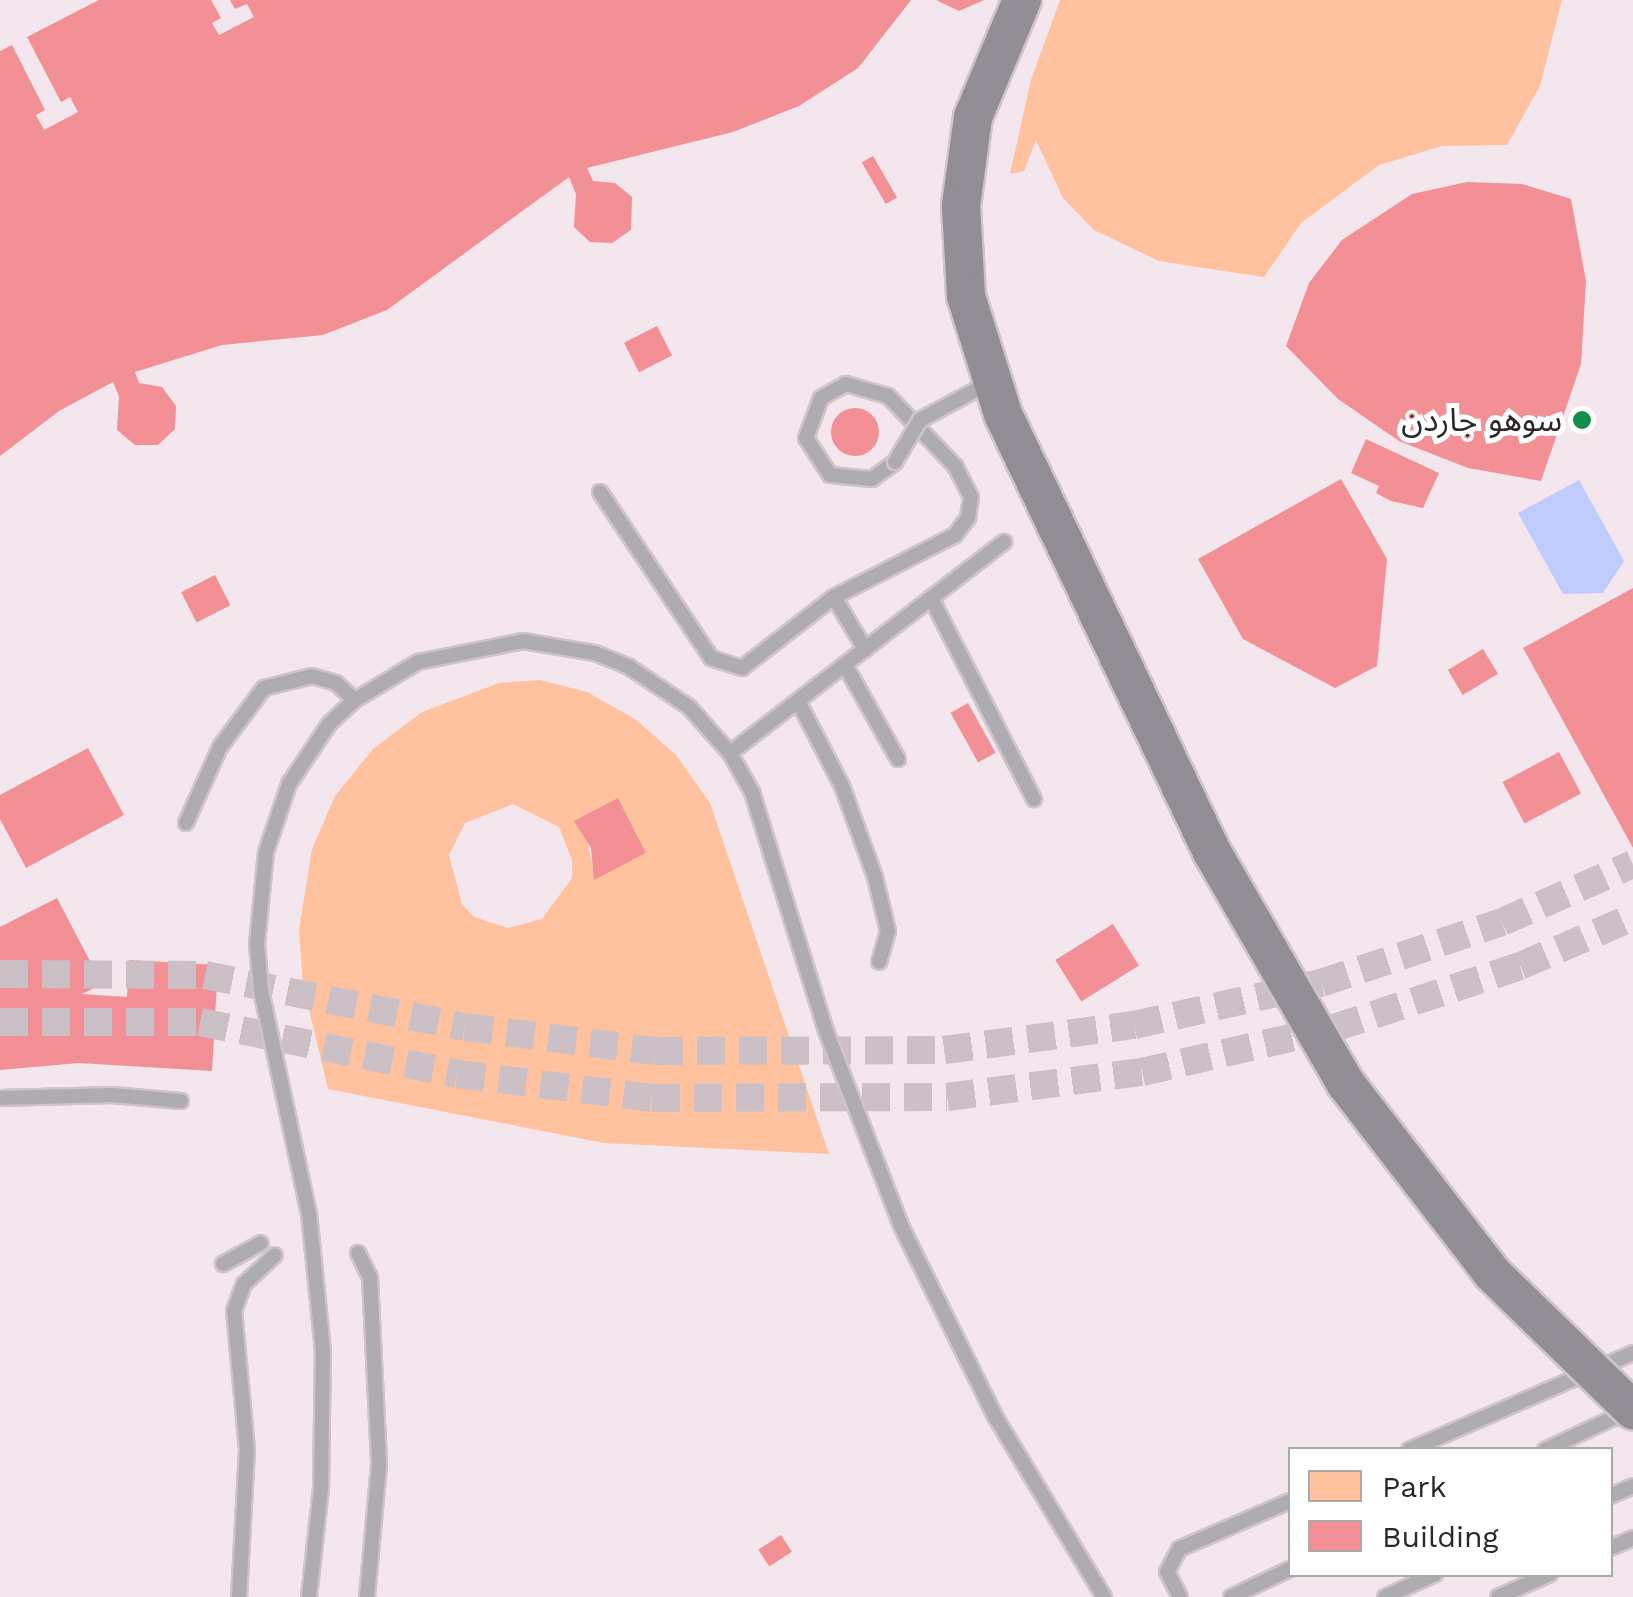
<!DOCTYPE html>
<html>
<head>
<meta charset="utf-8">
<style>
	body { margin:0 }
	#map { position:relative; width:1633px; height:1597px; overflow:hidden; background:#f3e6ed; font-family:"Work Sans","Noto Sans Arabic",sans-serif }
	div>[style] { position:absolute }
	.green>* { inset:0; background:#ffc19e }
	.water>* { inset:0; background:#c0cbfe }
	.building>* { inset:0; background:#f39095; transform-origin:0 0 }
	.round { border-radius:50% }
	.minor-tunnel>* { height:28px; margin-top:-14px; transform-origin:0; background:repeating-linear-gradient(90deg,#cbc0c6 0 28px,transparent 0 42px) }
	.roads { filter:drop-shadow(2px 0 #cfc4ca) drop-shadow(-2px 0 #cfc4ca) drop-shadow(0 2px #cfc4ca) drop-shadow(0 -2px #cfc4ca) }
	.service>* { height:14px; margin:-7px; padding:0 7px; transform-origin:7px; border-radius:7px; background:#afacb1 }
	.bridges { filter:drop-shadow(2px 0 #cfc4ca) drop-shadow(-2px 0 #cfc4ca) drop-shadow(0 2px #cfc4ca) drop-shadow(0 -2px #cfc4ca) }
	.service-bridge>* { height:14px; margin:-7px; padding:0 7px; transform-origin:7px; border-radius:7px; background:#afacb1 }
	.secondary-bridge>* { height:38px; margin:-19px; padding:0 19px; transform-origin:19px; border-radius:19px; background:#928e95 }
	.dots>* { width:28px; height:28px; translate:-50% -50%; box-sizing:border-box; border:5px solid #fff; border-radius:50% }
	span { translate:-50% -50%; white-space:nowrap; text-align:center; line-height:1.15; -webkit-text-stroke:10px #fff; paint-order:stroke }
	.poi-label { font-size:32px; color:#2c2729 }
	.right { translate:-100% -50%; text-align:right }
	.legend { position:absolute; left:1288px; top:1447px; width:325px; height:130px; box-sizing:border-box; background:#fff; border:2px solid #aba9a9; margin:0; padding:12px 18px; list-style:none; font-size:30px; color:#2c2729 }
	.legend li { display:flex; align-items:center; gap:20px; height:50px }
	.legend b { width:50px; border:2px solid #aba9a9 }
</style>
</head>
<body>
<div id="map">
	<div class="green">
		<i style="clip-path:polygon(1060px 0,1562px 0,1540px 86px,1507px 145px,1442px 146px,1379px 165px,1301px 223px,1264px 277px,1159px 261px,1094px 230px,1063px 198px,1036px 140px,1024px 171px,1010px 174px,1031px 80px)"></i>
		<i style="clip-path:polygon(evenodd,540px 680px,587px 692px,635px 719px,676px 755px,710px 803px,829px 1154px,604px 1143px,328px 1089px,303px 984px,299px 930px,312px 849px,335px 796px,373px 749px,422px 712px,499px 683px,540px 680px,618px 798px,646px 853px,595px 879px,587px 838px,618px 798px,540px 680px,513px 804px,559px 827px,572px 860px,572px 878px,542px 919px,508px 928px,474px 917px,462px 904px,449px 855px,465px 823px,513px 804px)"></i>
	</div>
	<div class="water">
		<i style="clip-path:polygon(1579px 480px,1624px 561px,1603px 593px,1563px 594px,1518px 513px)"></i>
	</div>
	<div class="building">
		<i style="clip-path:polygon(99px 0,211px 0,221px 18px,212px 23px,219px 35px,254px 17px,247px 4px,235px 9px,230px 0,911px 0,858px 68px,799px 106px,733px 132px,587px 168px,593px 181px,615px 183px,632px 197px,631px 230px,612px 243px,590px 242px,574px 227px,576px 194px,569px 177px,387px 310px,323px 335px,222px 345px,135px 372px,139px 383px,162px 387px,176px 406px,175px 429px,158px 445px,135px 445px,117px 430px,119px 396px,113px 382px,59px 411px,0 456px,0 51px,12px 45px,45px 110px,36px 115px,44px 130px,78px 112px,70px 97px,61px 102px,27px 37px)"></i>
		<i style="clip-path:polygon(936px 0,984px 0,959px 11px)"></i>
		<i style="left:873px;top:156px;width:48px;height:13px;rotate:60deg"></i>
		<i style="clip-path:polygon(1467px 182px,1522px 184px,1571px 199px,1586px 281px,1581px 364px,1541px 481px,1468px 468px,1399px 441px,1338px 399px,1286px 346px,1309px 283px,1342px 240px,1412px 194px)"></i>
		<i style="left:657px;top:326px;width:33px;height:37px;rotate:63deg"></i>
		<i class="round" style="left:831px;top:408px;width:48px;height:48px"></i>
		<i style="clip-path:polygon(1366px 439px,1439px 473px,1423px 508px,1391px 501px,1376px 493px,1379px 486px,1351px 473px)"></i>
		<i style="clip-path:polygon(1341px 479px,1387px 559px,1377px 666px,1335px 688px,1243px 639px,1198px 559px)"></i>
		<i style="left:215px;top:575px;width:34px;height:38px;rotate:63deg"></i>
		<i style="clip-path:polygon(1633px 588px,1633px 848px,1523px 648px)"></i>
		<i style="left:1483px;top:649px;width:29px;height:41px;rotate:59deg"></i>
		<i style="left:968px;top:703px;width:57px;height:20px;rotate:61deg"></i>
		<i style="clip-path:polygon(88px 748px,124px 815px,26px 868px,0 819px,0 795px)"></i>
		<i style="left:1559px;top:752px;width:47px;height:64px;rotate:62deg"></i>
		<i style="clip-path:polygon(618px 798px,646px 853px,594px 880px,591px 848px,574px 821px)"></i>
		<i style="clip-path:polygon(57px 898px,102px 984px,82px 994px,127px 997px,129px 960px,218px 965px,212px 1071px,79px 1063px,0 1070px,0 927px)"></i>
		<i style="left:1113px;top:924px;width:49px;height:68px;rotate:58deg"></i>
		<i style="left:781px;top:1535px;width:20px;height:27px;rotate:57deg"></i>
	</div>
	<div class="minor-tunnel">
		<i style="left:0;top:974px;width:205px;rotate:0.3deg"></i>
		<i style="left:205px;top:975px;width:265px;rotate:11.3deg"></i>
		<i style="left:465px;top:1027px;width:192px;rotate:7.2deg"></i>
		<i style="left:655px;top:1051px;width:289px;rotate:-0.2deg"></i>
		<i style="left:944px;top:1050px;width:192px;rotate:-7.5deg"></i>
		<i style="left:1134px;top:1025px;width:192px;rotate:-12.7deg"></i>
		<i style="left:1321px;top:983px;width:191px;rotate:-18.6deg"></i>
		<i style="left:1502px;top:922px;width:143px;rotate:-23.9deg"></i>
		<i style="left:0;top:1022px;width:200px"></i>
		<i style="left:200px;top:1022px;width:262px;rotate:11.4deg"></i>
		<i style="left:457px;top:1074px;width:196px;rotate:7deg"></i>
		<i style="left:652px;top:1098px;width:295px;rotate:-0.2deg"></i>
		<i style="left:947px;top:1097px;width:197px;rotate:-7.3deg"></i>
		<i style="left:1142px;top:1072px;width:197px;rotate:-12.9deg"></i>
		<i style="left:1334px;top:1028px;width:196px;rotate:-18.4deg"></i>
		<i style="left:1520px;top:966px;width:123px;rotate:-23.4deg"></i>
	</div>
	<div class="roads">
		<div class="service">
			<i style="left:600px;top:492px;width:200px;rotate:56.2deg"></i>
			<i style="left:711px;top:658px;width:33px;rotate:18deg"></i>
			<i style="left:742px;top:668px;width:116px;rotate:-37.7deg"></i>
			<i style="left:834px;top:597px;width:136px;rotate:-27.1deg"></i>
			<i style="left:955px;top:535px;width:21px;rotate:-53deg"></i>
			<i style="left:968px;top:518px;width:21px;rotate:-82deg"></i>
			<i style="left:971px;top:497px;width:35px;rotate:-117deg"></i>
			<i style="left:955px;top:466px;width:97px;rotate:-133.7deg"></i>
			<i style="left:888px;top:396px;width:44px;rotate:-164.1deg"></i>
			<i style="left:846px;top:384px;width:29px;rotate:151deg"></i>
			<i style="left:821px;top:398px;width:43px;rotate:110.6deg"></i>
			<i style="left:806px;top:438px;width:44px;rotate:57deg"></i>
			<i style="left:830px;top:475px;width:42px;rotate:5.4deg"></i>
			<i style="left:872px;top:479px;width:29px;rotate:-36deg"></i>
			<i style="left:834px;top:597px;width:61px;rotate:59.2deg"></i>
			<i style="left:931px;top:598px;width:226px;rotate:62.9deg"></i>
			<i style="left:845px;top:665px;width:108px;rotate:60.6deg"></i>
			<i style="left:798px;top:701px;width:96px;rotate:62.6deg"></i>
			<i style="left:842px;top:786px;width:97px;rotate:70.1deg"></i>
			<i style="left:875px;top:877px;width:56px;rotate:76.5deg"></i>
			<i style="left:888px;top:931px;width:32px;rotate:106deg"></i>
			<i style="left:730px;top:753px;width:346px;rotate:-37.6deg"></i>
			<i style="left:186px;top:823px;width:83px;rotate:-65.9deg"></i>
			<i style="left:220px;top:747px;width:74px;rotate:-53.3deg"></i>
			<i style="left:264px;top:688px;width:49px;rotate:-14deg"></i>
			<i style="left:312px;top:676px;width:25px;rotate:16deg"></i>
			<i style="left:336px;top:683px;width:25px;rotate:42deg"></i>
			<i style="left:0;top:1098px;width:112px;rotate:-1.5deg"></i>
			<i style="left:112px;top:1095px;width:69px;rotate:5deg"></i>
			<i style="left:358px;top:1253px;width:28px;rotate:64deg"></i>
			<i style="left:370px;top:1278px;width:187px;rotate:87.2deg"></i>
			<i style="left:379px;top:1465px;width:133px;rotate:95.2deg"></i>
			<i style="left:223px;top:1264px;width:43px;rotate:-28.9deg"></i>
			<i style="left:1409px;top:1450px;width:244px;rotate:-23.4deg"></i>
			<i style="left:1545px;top:1450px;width:92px;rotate:-25.2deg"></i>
			<i style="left:1610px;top:1496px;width:25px;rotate:-23deg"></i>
			<i style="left:1610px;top:1548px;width:25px;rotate:-23deg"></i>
			<i style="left:239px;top:1597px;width:147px;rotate:-86.9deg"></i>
			<i style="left:247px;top:1450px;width:140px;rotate:-95.3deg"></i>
			<i style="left:234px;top:1311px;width:29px;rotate:-70deg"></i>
			<i style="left:244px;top:1284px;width:42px;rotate:-43.1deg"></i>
			<i style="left:309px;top:1597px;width:109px;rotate:-83.7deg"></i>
			<i style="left:321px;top:1489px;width:138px;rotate:-89.2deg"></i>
			<i style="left:323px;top:1351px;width:138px;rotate:-95.8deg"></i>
			<i style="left:309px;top:1214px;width:229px;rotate:-102.1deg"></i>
			<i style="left:261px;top:990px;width:46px;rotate:-95deg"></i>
			<i style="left:257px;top:944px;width:92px;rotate:-84.4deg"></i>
			<i style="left:266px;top:852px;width:72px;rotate:-71.3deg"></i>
			<i style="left:289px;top:784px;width:72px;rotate:-56.3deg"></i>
			<i style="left:329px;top:724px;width:35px;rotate:-43deg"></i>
			<i style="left:355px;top:700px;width:74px;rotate:-31.1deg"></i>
			<i style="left:418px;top:662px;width:107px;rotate:-11.3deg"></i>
			<i style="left:523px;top:641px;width:73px;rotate:9.5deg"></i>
			<i style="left:595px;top:653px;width:37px;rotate:22deg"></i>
			<i style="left:629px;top:667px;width:72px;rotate:33.7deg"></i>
			<i style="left:689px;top:707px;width:62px;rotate:48.3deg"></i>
			<i style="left:730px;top:753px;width:45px;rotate:60.6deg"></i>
			<i style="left:752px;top:792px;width:250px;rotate:72.8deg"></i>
			<i style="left:826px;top:1031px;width:211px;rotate:68.9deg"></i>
			<i style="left:902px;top:1228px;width:212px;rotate:63.7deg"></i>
			<i style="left:996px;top:1418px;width:209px;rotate:58.9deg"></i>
			<i style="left:1180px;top:1597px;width:28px;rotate:-117deg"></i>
			<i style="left:1167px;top:1572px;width:26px;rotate:-62deg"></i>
			<i style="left:1179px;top:1549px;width:121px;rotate:-23.4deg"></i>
			<i style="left:1231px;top:1597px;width:65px;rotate:-25.4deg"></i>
			<i style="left:1385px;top:1597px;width:55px;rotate:-24.7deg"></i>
			<i style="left:1498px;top:1597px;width:57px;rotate:-23.9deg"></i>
		</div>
	</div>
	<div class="bridges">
		<div class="service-bridge">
			<i style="left:895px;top:462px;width:49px;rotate:-59.2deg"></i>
			<i style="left:920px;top:420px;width:78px;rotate:-28.2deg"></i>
		</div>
		<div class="secondary-bridge">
			<i style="left:1022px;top:0;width:127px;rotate:112.7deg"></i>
			<i style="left:973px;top:117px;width:90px;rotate:97.7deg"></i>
			<i style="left:961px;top:206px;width:90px;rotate:86.8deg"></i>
			<i style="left:966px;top:296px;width:124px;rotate:72.6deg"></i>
			<i style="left:1003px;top:414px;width:485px;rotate:64.5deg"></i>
			<i style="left:1212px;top:852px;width:268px;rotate:60deg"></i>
			<i style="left:1346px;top:1084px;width:239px;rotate:52.3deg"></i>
			<i style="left:1492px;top:1273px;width:197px;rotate:44.2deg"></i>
		</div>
	</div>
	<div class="dots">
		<i style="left:1582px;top:420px;background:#128e4b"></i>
	</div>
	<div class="poi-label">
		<span class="right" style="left:1562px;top:420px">سوهو جاردن</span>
	</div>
	<ul class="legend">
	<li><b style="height:28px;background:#ffc19e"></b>Park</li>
	<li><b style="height:28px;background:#f39095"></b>Building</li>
	</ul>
</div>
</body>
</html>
